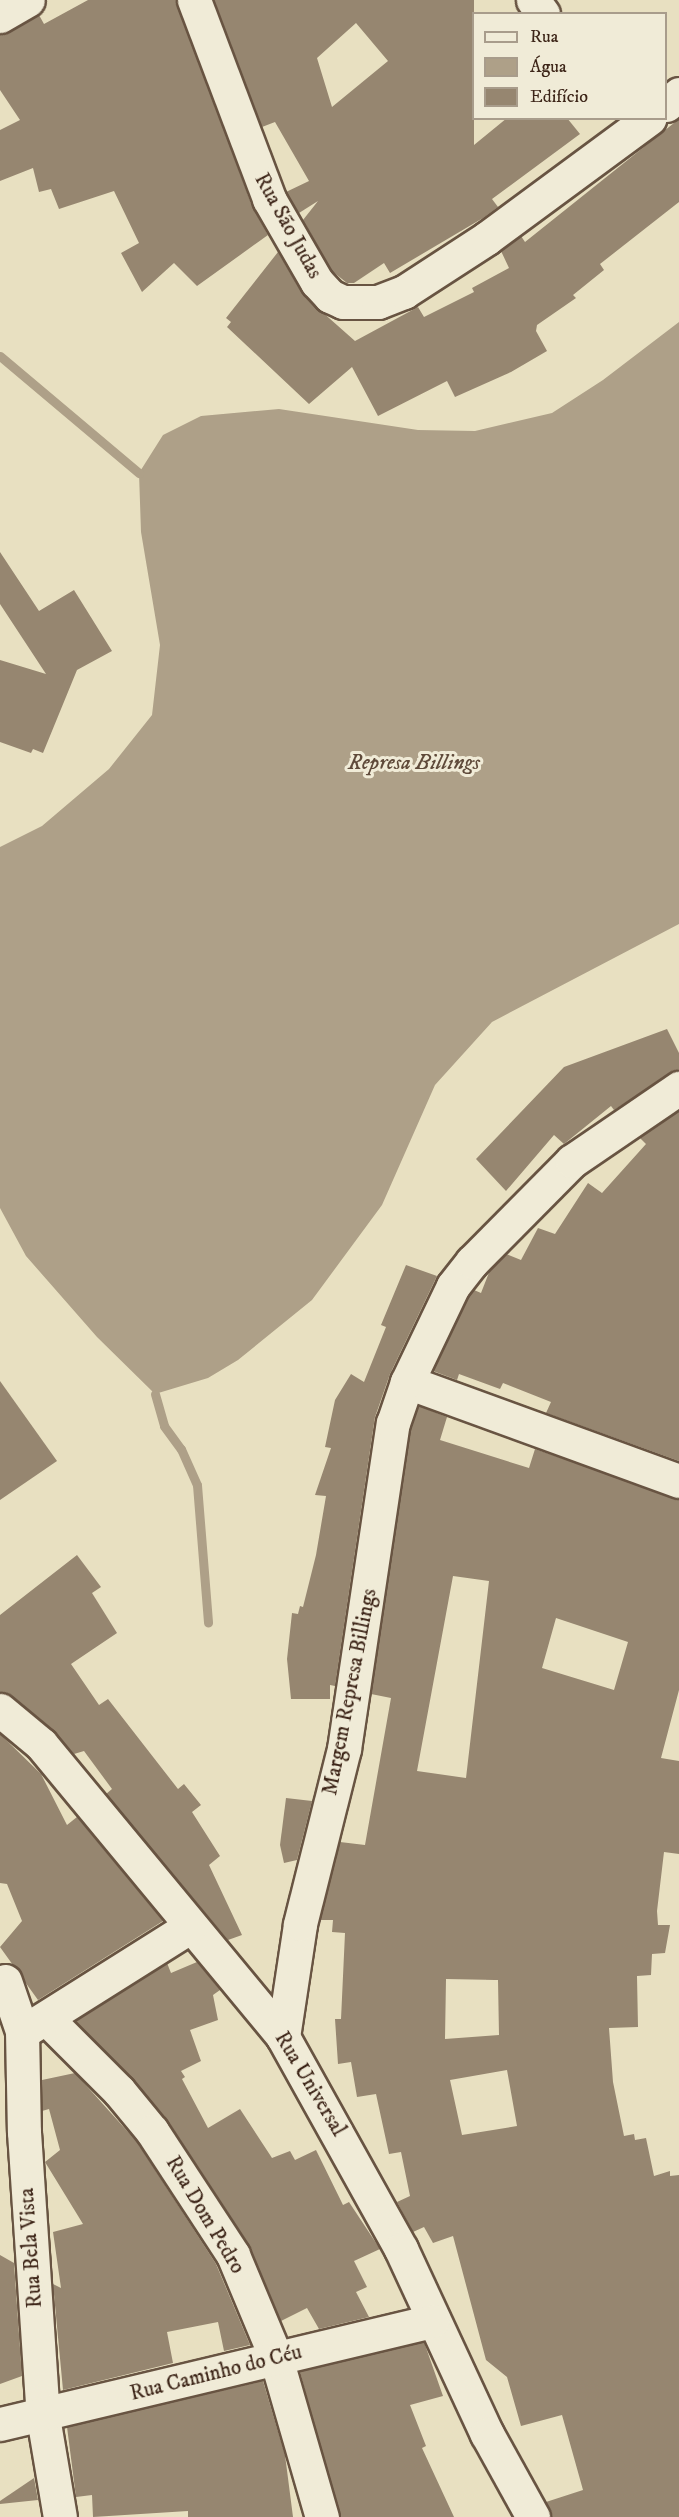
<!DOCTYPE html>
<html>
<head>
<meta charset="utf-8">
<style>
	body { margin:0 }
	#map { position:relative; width:679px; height:2517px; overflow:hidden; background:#e8e0c1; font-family:"IM FELL DW Pica",serif }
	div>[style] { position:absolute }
	.water>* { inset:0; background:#aea088 }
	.stream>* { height:9px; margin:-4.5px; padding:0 4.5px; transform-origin:4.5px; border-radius:4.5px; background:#aea088 }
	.building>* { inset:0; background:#968670 }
	.roads { filter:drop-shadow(2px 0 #685442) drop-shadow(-2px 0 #685442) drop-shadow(0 2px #685442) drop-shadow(0 -2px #685442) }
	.minor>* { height:33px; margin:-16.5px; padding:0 16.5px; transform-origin:16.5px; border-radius:16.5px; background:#f0ebd7 }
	span { translate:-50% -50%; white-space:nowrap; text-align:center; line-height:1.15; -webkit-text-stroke:6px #f0ebd7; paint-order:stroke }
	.street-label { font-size:21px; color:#3d2518 }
	.water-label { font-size:22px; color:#5f4a3a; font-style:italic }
	.legend { position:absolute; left:472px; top:12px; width:195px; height:108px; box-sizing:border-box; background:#f0ebd7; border:2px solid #a89c8b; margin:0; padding:8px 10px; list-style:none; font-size:18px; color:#3d2518 }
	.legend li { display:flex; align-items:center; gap:12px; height:30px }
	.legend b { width:30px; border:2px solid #a89c8b }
</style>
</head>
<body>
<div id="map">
	<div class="water">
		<i style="clip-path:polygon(679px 322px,679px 924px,492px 1022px,435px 1085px,382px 1205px,312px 1300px,238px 1360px,208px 1378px,155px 1394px,97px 1337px,26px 1256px,0 1208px,0 847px,42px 826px,109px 769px,152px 715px,160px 645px,141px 532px,139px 473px,163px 435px,201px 416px,279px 409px,418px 430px,475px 431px,552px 413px,603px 380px)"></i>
	</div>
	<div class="stream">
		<i style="left:0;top:356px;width:182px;rotate:40.1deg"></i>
		<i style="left:155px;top:1394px;width:33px;rotate:74deg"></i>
		<i style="left:164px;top:1426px;width:29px;rotate:54deg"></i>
		<i style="left:181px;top:1449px;width:39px;rotate:66deg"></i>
		<i style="left:197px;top:1485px;width:138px;rotate:85.4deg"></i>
	</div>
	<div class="building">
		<i style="clip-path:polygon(88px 0,176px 0,252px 206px,268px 235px,197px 286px,174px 263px,142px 292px,121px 253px,139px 243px,114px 191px,59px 209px,51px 189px,39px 192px,33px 168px,0 181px,0 130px,20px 120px,0 90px,0 35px,39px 15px,44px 24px)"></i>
		<i style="clip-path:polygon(evenodd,214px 0,474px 0,474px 145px,507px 118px,567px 118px,580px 134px,492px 199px,498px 207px,483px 218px,390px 273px,384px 263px,354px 283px,347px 283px,332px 271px,303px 220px,318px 201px,299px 213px,286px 192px,309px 181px,275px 122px,262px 127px,214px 0,356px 23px,388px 61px,332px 107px,317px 58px,356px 23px)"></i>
		<i style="clip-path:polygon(679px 119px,679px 202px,600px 264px,604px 270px,573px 295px,576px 298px,537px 325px,536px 331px,547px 351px,511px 372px,455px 397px,447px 381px,378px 416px,352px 367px,309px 404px,227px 327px,231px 322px,226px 318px,278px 252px,303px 295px,355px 341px,418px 307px,424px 317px,474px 292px,472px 288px,509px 268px,501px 251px,521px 236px,525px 242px)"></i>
		<i style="clip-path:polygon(0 552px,39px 611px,74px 590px,112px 651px,77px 670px,43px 753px,33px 749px,31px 753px,0 742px,0 660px,46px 674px,0 604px)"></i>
		<i style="clip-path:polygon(667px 1029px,679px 1053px,679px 1069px,614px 1110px,611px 1106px,564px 1144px,554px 1135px,506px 1191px,476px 1159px,564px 1067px)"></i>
		<i style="clip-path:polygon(679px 1111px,679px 1461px,546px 1413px,551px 1402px,503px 1383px,500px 1389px,459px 1374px,457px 1380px,433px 1371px,469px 1296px,474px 1290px,481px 1293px,490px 1270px,506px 1254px,521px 1260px,538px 1228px,555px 1234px,588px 1183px,602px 1193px,646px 1144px,640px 1138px)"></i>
		<i style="clip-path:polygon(406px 1265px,437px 1276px,390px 1374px,375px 1417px,335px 1686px,330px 1685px,330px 1699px,291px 1699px,287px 1659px,292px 1613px,298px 1614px,300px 1606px,303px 1607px,316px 1555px,326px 1496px,315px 1495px,331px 1448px,325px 1447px,335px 1400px,351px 1374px,364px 1382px,386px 1327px,381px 1325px)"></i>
		<i style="clip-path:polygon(0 1381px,57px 1461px,0 1500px)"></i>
		<i style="clip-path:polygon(evenodd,419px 1406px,447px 1417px,440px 1440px,529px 1468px,535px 1449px,679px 1499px,679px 1690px,661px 1758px,679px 1761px,679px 1854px,664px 1852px,657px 1911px,658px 1925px,670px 1925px,665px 1953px,652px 1954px,651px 1975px,637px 1976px,638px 2027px,609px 2028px,613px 2082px,624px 2136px,634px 2134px,635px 2140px,646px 2138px,654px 2176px,670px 2171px,670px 2176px,679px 2175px,679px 2517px,552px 2517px,546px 2502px,583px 2490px,562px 2415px,521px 2426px,507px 2377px,486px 2360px,453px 2236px,433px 2243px,424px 2227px,413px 2232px,397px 2202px,410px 2196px,401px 2152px,389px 2154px,376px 2094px,357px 2097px,351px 2062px,338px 2064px,335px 2019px,341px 2019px,345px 1933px,332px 1932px,333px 1920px,320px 1920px,340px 1842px,365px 1845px,391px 1698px,371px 1694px,411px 1427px,419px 1406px,453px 1576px,489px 1581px,466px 1778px,417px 1771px,453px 1576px,419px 1406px,556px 1618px,628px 1642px,614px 1690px,542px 1668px,556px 1618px,419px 1406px,446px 1979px,498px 1980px,499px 2035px,445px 2039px,446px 1979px,419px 1406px,507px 2070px,517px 2126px,462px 2135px,450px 2080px,507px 2070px)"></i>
		<i style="clip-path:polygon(77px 1555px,101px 1587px,92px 1593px,117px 1633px,71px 1664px,99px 1705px,108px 1699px,178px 1789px,184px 1784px,201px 1805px,192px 1812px,220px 1856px,209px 1865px,242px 1935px,228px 1940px,106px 1794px,112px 1789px,84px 1751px,74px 1754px,53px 1730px,12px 1696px,0 1692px,0 1615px)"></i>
		<i style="clip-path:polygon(0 1734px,41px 1774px,67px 1825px,77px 1817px,163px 1921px,38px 2000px,0 1947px,22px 1921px,7px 1884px,0 1883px)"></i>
		<i style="clip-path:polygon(286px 1798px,312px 1801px,297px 1860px,284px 1863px,280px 1845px)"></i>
		<i style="clip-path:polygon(197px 1962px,220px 1990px,213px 1995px,218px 2020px,190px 2030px,201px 2061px,181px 2071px,185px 2077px,182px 2079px,208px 2128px,240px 2109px,272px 2158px,290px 2151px,295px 2160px,316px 2150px,343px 2205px,349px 2202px,380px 2249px,354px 2261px,367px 2287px,356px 2292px,369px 2317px,319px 2329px,307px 2308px,281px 2321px,249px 2245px,168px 2121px,132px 2078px,75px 2021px,167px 1963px,171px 1973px)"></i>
		<i style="clip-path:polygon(75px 2073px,137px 2142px,216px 2264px,250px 2345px,224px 2351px,218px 2322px,167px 2332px,173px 2363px,63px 2390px,53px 2284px,61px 2288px,53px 2232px,83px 2224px,45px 2162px,60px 2150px,49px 2109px,42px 2111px,42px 2080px)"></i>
		<i style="clip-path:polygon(0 2255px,14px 2263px,22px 2376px,0 2384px)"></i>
		<i style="clip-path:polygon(424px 2342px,443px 2396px,410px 2405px,426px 2446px,422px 2448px,454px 2517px,340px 2517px,300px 2372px)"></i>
		<i style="clip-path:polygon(263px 2381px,285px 2455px,293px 2517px,188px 2517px,188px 2511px,93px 2517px,92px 2495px,76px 2497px,67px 2427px)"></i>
		<i style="clip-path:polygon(34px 2478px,38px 2500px,0 2504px,0 2501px)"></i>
	</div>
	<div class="roads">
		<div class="minor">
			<i style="left:194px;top:0;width:213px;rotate:69.3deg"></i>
			<i style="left:269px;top:199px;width:96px;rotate:60deg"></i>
			<i style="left:317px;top:282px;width:19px;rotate:47deg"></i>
			<i style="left:330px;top:296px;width:14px;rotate:25deg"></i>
			<i style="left:343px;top:302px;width:35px"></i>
			<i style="left:378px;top:302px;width:28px;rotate:-21deg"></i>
			<i style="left:404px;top:292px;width:99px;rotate:-33deg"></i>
			<i style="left:487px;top:238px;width:202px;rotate:-36.4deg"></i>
			<i style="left:533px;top:0;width:17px;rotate:54deg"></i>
			<i style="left:0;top:16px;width:32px;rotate:-30deg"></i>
			<i style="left:666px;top:105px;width:17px;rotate:-40deg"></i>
			<i style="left:407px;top:1382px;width:289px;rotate:20deg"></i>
			<i style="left:0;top:1710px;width:53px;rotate:39.7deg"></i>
			<i style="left:41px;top:1744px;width:380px;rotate:50.4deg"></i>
			<i style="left:283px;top:2037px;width:243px;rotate:60.9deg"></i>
			<i style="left:401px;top:2249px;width:204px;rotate:65.1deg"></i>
			<i style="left:487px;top:2434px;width:95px;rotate:61deg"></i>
			<i style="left:5px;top:1981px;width:53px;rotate:71.2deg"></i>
			<i style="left:22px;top:2031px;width:101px;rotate:88.9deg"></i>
			<i style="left:24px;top:2132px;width:286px;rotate:86.2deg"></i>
			<i style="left:43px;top:2417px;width:101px;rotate:80.4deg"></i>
			<i style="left:47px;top:2019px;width:102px;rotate:45deg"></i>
			<i style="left:119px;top:2091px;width:52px;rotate:50.5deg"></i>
			<i style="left:152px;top:2131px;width:148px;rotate:56.8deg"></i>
			<i style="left:233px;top:2255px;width:112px;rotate:67.3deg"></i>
			<i style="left:276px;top:2358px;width:166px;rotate:73.9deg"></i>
			<i style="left:29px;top:2028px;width:191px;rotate:-32.2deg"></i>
			<i style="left:283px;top:2037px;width:114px;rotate:-81.4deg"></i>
			<i style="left:300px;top:1924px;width:180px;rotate:-75.9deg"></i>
			<i style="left:344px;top:1749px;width:330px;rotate:-81.5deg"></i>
			<i style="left:393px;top:1423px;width:43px;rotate:-71.1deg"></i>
			<i style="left:407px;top:1382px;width:106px;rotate:-64.4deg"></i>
			<i style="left:453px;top:1286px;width:31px;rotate:-52deg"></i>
			<i style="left:472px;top:1262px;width:142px;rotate:-45.3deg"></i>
			<i style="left:572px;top:1161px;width:130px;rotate:-34.3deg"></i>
			<i style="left:0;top:2424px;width:444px;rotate:-13.4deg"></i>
		</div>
	</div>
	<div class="street-label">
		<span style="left:288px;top:226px;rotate:61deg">Rua São Judas</span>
		<span style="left:350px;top:1692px;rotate:-79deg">Margem Represa Billings</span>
		<span style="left:310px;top:2084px;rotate:59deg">Rua Universal</span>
		<span style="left:205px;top:2215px;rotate:59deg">Rua Dom Pedro</span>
		<span style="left:31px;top:2248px;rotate:-94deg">Rua Bela Vista</span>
		<span style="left:216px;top:2373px;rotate:-14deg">Rua Caminho do Céu</span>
	</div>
	<div class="water-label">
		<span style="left:414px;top:763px">Represa Billings</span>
	</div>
	<ul class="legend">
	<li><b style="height:8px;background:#f0ebd7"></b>Rua</li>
	<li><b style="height:16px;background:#aea088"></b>Água</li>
	<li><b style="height:16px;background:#968670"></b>Edifício</li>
	</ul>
</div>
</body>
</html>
